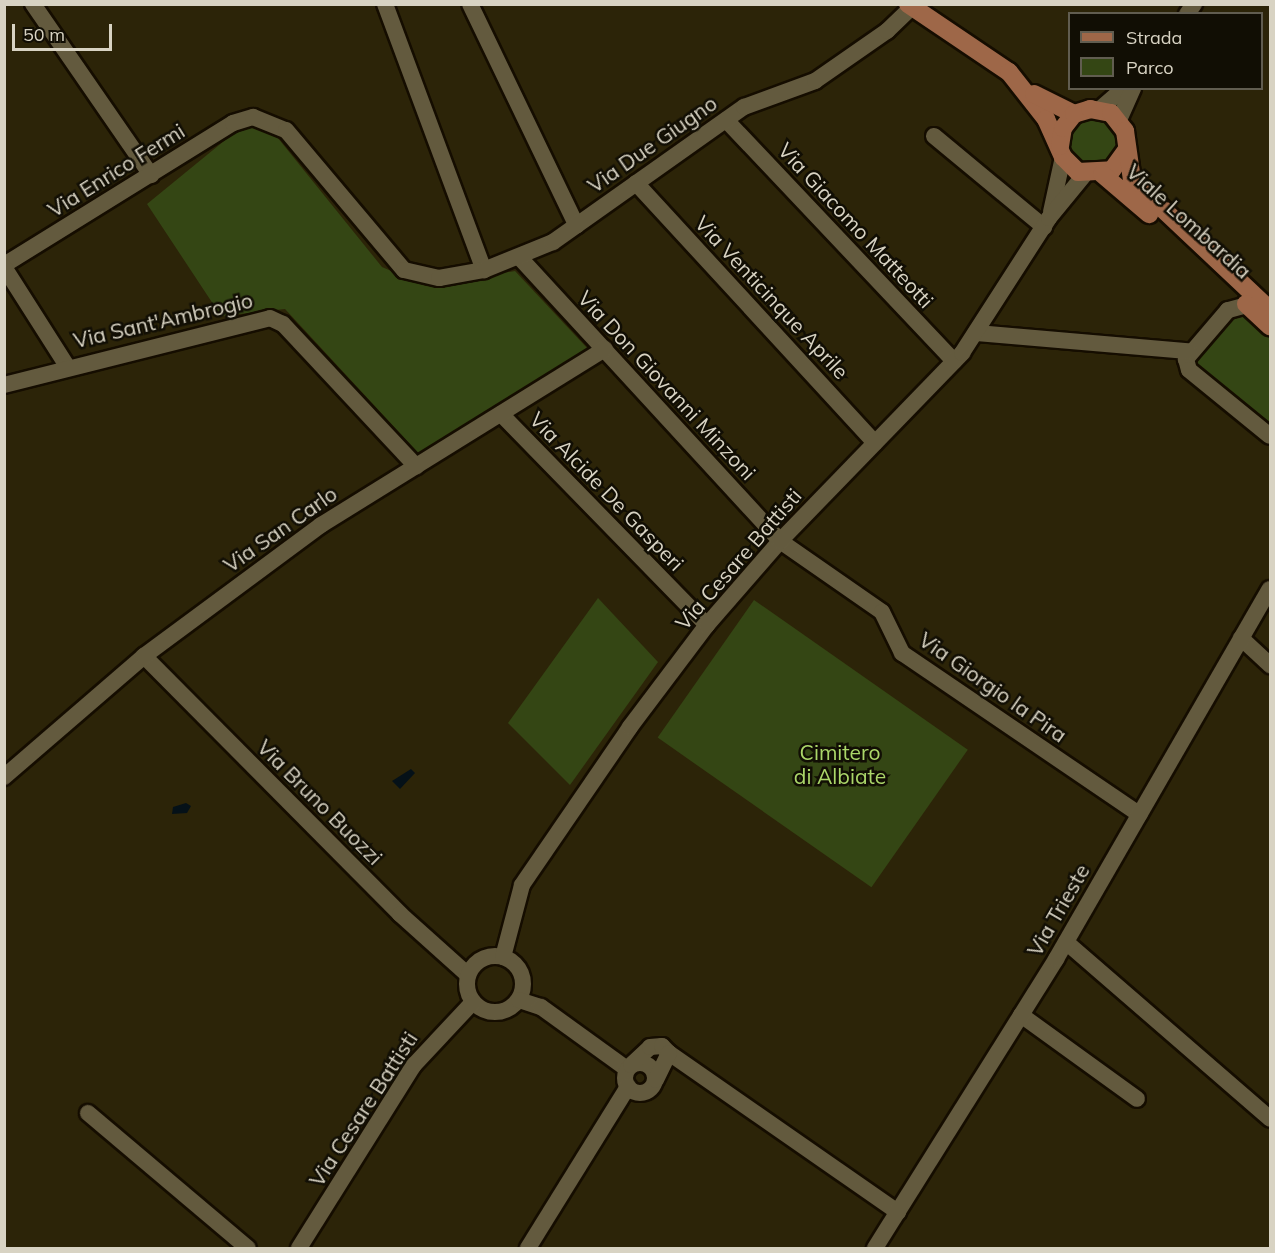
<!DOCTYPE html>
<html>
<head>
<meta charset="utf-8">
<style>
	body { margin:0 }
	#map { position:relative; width:1275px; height:1253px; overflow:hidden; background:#2c2408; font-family:Mulish,sans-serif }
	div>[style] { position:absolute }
	.green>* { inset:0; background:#344614; transform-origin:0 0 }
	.round { border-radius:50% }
	.water>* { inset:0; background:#051118 }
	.roads { filter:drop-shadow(2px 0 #150d00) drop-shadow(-2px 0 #150d00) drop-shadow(0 2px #150d00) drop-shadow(0 -2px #150d00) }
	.minor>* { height:16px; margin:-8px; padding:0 8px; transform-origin:8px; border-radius:8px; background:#635a3e }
	.minor>.ring { margin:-8px; padding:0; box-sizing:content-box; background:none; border:16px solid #635a3e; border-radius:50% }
	.major>* { height:18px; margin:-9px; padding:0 9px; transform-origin:9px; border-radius:9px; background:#9e6748 }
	span { translate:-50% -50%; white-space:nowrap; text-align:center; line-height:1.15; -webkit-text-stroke:5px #110e04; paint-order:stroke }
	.street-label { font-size:21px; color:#d8d3c3 }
	.park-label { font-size:21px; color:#abd669 }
	.frame { position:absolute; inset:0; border:6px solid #d8d3c3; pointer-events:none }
	.legend { position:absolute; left:1068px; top:12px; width:195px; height:78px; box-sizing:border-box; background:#110e04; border:2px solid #615d50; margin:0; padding:8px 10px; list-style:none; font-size:18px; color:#d8d3c3 }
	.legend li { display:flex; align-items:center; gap:12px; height:30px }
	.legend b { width:30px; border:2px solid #615d50 }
	.scale { position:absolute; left:12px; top:24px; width:100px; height:27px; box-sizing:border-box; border:3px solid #d8d3c3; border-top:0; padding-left:8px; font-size:18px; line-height:21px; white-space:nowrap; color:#d8d3c3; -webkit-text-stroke:4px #110e04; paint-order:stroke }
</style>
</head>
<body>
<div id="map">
	<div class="green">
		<i class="round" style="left:1069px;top:118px;width:48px;height:48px"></i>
		<i style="clip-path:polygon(246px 123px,269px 127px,382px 267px,426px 286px,515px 271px,588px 349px,419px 454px,285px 309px,221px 316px,147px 204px)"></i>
		<i style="clip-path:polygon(1244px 313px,1270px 338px,1270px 424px,1196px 366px,1196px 355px,1233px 316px)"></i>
		<i style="clip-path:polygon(598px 598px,658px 662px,570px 785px,508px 723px)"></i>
		<i style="left:754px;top:600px;width:261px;height:168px;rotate:35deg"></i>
	</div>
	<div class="water">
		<i style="clip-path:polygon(411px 769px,415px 773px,400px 789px,392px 781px)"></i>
		<i style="clip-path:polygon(186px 803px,191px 806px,187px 813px,172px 814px,173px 807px)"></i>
	</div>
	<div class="roads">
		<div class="minor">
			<i style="left:33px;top:4px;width:208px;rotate:55.4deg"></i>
			<i style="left:385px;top:4px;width:284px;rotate:69.6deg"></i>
			<i style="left:470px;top:4px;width:246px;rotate:64.3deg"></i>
			<i style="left:1187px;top:14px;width:12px;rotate:-55deg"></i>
			<i style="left:1100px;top:109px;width:32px;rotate:-41deg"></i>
			<i style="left:726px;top:120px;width:332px;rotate:46.6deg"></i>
			<i style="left:1119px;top:120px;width:35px;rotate:-66deg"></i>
			<i style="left:934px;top:136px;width:143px;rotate:39.6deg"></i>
			<i style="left:636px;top:183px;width:353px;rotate:47.4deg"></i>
			<i style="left:1051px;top:212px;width:56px;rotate:-77.7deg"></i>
			<i style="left:521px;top:259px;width:383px;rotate:47.4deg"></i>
			<i style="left:780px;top:541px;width:124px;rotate:34.8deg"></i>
			<i style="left:882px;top:612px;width:46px;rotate:64deg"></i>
			<i style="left:902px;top:653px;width:287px;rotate:34.2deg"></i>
			<i style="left:4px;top:265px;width:269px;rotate:-31.8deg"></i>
			<i style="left:233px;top:123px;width:21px;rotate:-17deg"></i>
			<i style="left:253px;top:117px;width:35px;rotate:22deg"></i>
			<i style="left:286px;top:130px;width:183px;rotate:49.9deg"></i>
			<i style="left:404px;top:270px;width:36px;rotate:13deg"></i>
			<i style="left:439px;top:278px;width:46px;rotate:-10.1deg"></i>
			<i style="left:484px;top:270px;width:74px;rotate:-22.1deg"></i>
			<i style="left:553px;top:242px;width:234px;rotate:-35.3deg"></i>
			<i style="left:744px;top:107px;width:76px;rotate:-20.1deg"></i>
			<i style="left:815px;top:81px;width:88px;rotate:-34.8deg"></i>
			<i style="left:887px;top:31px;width:35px;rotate:-44deg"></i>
			<i style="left:4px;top:267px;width:117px;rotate:57.5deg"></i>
			<i style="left:1247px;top:305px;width:20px;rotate:165deg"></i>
			<i style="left:1228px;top:310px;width:65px;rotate:130.6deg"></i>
			<i style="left:1186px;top:359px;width:11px;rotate:75deg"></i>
			<i style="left:1189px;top:370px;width:104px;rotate:39.2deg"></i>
			<i style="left:976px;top:333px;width:213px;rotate:4.9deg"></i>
			<i style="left:4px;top:385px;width:274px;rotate:-14.1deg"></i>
			<i style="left:270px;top:318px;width:14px;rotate:25deg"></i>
			<i style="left:283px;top:324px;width:195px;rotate:46.9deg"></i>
			<i style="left:501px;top:414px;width:295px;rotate:45.7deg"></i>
			<i style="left:1241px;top:638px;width:40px;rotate:43deg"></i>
			<i style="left:144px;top:656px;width:363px;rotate:45.2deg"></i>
			<i style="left:400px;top:914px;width:91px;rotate:41.9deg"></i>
			<i style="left:4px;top:777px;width:185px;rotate:-40.8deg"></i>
			<i style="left:144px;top:656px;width:220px;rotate:-36.5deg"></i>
			<i style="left:321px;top:525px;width:334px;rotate:-31.8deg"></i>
			<i style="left:1066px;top:942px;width:270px;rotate:40.9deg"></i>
			<i class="ring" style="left:467px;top:956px;width:40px;height:40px"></i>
			<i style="left:503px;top:957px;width:74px;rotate:-75.2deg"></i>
			<i style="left:522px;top:885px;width:191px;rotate:-55.6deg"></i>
			<i style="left:630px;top:727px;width:128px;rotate:-53deg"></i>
			<i style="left:707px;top:625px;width:111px;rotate:-49deg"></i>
			<i style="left:780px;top:541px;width:262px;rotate:-45.9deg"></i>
			<i style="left:962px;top:353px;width:161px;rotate:-57.2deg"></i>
			<i style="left:1049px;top:218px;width:57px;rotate:-50.7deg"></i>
			<i style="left:519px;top:1000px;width:23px;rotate:18deg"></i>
			<i style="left:541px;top:1007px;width:106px;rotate:35.8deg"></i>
			<i style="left:1021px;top:1015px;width:143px;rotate:35.9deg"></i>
			<i style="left:669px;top:1053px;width:279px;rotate:34.8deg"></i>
			<i class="ring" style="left:625px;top:1063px;width:14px;height:14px"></i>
			<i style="left:631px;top:1065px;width:26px;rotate:-43deg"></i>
			<i style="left:650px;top:1047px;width:12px;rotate:-5deg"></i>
			<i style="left:662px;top:1046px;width:10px;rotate:45deg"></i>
			<i style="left:669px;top:1053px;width:30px;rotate:116deg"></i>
			<i style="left:88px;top:1113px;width:209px;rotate:40.2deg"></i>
			<i style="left:299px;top:1248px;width:216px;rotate:-57.9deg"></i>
			<i style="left:414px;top:1065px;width:86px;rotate:-46.9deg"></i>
			<i style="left:528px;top:1248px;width:190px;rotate:-58.2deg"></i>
			<i style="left:875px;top:1248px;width:341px;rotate:-57.9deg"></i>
			<i style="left:1056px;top:959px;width:427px;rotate:-60deg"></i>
		</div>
		<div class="major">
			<i style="left:908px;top:4px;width:122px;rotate:34deg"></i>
			<i style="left:1009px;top:72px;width:60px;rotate:51.8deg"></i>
			<i style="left:1046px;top:119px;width:42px;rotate:65.9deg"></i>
			<i style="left:1063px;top:157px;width:21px;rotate:45deg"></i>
			<i style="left:1078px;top:172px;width:34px;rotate:-3deg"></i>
			<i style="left:1112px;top:170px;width:24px;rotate:-54deg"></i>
			<i style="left:1034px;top:94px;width:45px;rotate:26.6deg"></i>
			<i style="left:1060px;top:146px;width:18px;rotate:-81deg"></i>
			<i style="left:1063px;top:128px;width:18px;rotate:-52deg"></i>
			<i style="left:1074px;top:114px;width:17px;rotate:-17deg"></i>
			<i style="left:1090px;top:109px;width:21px;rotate:11deg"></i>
			<i style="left:1111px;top:113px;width:23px;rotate:52deg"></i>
			<i style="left:1125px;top:131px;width:49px;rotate:81.9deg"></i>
			<i style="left:1132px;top:180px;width:190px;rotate:43.3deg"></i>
			<i style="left:1102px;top:174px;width:62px;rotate:40.4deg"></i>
			<i style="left:1246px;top:304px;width:33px;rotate:43deg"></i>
		</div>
	</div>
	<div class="street-label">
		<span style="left:652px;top:144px;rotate:-35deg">Via Due Giugno</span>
		<span style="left:116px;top:170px;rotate:-32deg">Via Enrico Fermi</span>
		<span style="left:1189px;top:221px;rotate:42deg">Viale Lombardia</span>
		<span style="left:856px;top:225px;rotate:47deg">Via Giacomo Matteotti</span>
		<span style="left:772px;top:297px;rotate:47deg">Via Venticinque Aprile</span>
		<span style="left:163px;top:320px;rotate:-13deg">Via Sant'Ambrogio</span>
		<span style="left:667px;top:385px;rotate:47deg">Via Don Giovanni Minzoni</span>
		<span style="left:607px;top:491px;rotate:46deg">Via Alcide De Gasperi</span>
		<span style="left:280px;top:529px;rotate:-35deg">Via San Carlo</span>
		<span style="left:738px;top:559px;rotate:-49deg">Via Cesare Battisti</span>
		<span style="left:993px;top:687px;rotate:35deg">Via Giorgio la Pira</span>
		<span style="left:320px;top:802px;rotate:45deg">Via Bruno Buozzi</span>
		<span style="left:1058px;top:910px;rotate:-60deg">Via Trieste</span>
		<span style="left:363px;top:1109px;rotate:-57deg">Via Cesare Battisti</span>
	</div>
	<div class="park-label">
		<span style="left:840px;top:764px">Cimitero<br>di Albiate</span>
	</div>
	<div class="frame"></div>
	<ul class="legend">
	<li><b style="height:8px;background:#9e6748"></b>Strada</li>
	<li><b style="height:16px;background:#344614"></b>Parco</li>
	</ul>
	<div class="scale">50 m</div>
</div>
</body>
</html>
